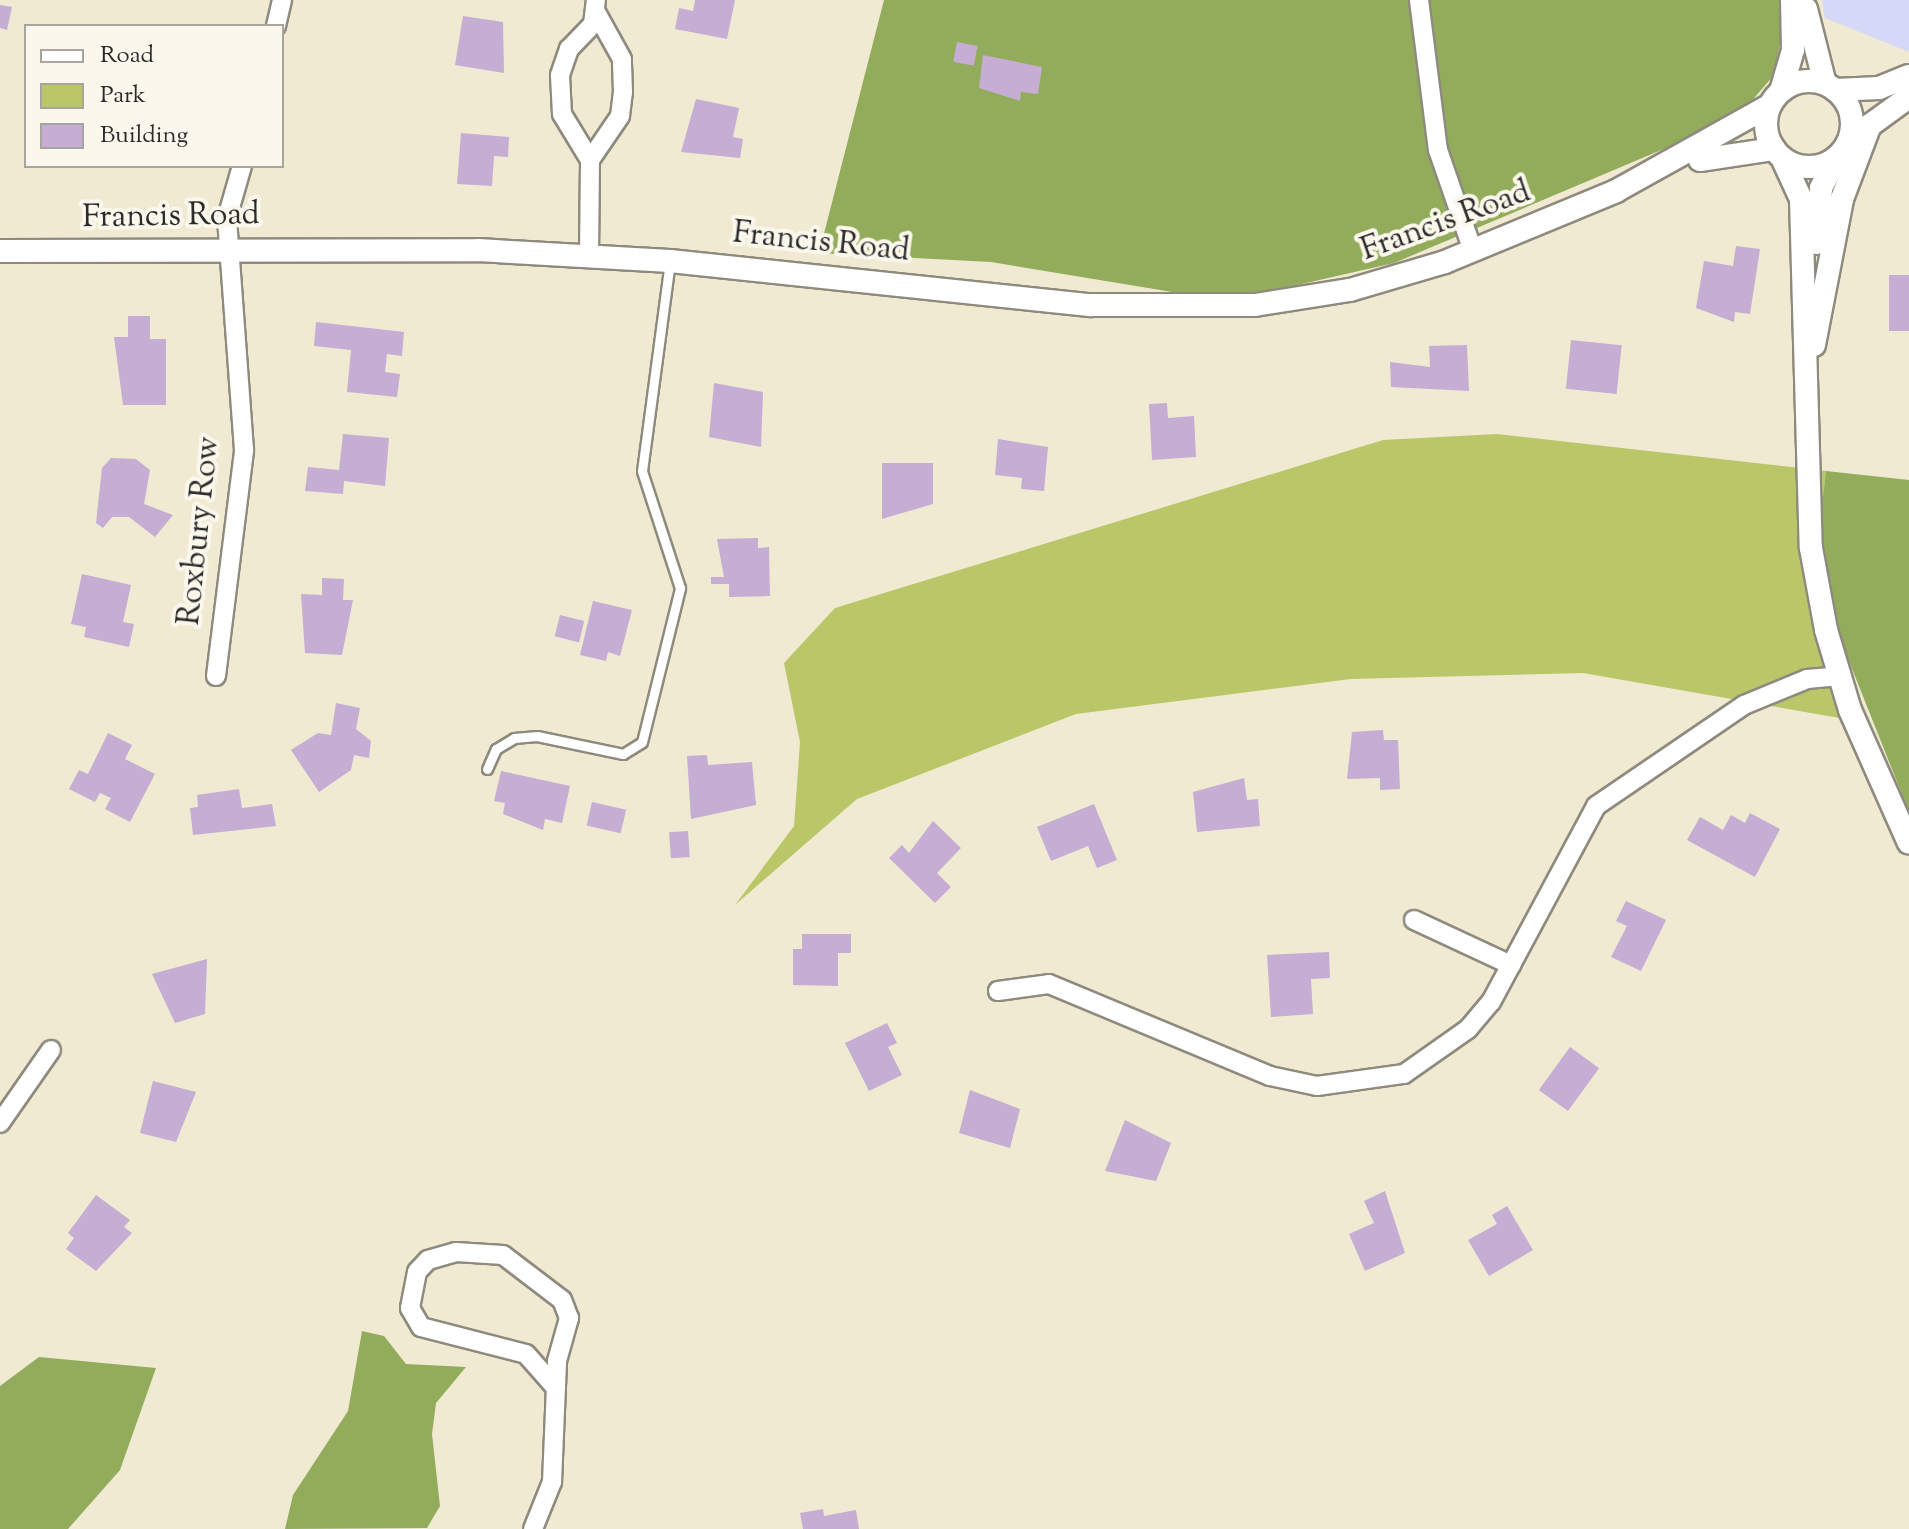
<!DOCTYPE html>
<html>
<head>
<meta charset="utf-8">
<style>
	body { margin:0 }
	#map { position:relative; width:1909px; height:1529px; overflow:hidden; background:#f0ead2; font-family:"Sorts Mill Goudy",serif }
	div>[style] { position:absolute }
	.built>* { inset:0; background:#d6d8f8 }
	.green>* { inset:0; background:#bac768 }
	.forest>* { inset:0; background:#93ac5c }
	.building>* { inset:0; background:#c5add4; transform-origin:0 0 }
	.roads { filter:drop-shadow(2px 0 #8e8a7e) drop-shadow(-2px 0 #8e8a7e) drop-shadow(0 2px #8e8a7e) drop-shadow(0 -2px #8e8a7e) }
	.service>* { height:9px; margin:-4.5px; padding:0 4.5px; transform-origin:4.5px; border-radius:4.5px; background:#fff }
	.minor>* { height:18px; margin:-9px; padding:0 9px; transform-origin:9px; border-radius:9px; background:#fff }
	.tertiary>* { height:22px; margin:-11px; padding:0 11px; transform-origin:11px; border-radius:11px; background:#fff }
	.tertiary>.ring { margin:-11px; padding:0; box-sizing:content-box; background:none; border:22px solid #fff; border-radius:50% }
	span { translate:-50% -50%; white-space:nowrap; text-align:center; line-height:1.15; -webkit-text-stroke:8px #fbf7ec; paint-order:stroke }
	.street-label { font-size:32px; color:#2b2b2b }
	.legend { position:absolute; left:24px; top:24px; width:260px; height:144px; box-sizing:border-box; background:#fbf7ec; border:2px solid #a8a59f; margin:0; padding:10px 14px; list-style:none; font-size:24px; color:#2b2b2b }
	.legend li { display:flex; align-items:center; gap:16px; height:40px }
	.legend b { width:40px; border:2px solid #a8a59f }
</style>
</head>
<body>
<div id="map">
	<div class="built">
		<i style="clip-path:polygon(1822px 0,1909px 0,1909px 52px,1825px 18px)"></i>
	</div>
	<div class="green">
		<i style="clip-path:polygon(1497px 434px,1826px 471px,1814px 573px,1868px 723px,1583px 673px,1351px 679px,1076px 714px,857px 799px,735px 905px,794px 826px,800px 742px,784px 663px,835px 608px,1383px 440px)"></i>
	</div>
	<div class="forest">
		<i style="clip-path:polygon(884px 0,1779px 0,1782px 34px,1774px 75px,1737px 118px,1394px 263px,1227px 301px,991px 262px,819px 253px)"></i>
		<i style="clip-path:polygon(1826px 471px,1909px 480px,1909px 812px,1814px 573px)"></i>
		<i style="clip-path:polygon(362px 1331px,384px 1336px,406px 1364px,466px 1367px,436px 1403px,432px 1434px,440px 1506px,427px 1528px,285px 1529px,293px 1495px,348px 1411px)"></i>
		<i style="clip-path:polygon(39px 1357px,156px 1368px,120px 1470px,68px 1529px,0 1529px,0 1386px)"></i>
	</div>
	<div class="building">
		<i style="clip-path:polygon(695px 0,735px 0,727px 39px,675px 29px,679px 8px,693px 11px)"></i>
		<i style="clip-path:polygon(0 5px,12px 7px,7px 30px,0 28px)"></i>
		<i style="clip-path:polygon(463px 16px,503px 22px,504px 73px,455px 65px)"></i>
		<i style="left:957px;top:42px;width:21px;height:20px;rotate:11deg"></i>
		<i style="clip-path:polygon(983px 55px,1042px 67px,1038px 94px,1021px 92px,1020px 101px,979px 88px)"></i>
		<i style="clip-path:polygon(696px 99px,739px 108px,733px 137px,743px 139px,740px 158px,681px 152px)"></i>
		<i style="clip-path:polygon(461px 133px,509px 137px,508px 157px,494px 156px,492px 186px,457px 184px)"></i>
		<i style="clip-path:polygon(1736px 246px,1760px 249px,1750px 314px,1735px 312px,1734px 322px,1696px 308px,1704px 261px,1733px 266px)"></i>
		<i style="left:1909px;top:275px;width:56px;height:20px;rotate:90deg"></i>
		<i style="clip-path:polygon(128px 316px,150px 316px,150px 339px,166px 339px,166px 405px,123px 405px,114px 337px,128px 337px)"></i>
		<i style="clip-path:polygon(316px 322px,404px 332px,402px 356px,387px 354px,385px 372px,400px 374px,397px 397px,347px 392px,351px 350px,314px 346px)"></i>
		<i style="left:1571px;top:340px;width:51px;height:49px;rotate:6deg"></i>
		<i style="clip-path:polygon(1467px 345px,1469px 391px,1391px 387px,1390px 362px,1430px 367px,1429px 346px)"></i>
		<i style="clip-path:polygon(714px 383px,763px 392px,761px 447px,709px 437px)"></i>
		<i style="clip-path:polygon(1167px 403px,1168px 418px,1194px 416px,1196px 457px,1152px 460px,1149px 404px)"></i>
		<i style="clip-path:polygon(343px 434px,389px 438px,385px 486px,344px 481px,343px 494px,305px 491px,308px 467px,339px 470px)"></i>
		<i style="clip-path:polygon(998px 439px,1048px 447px,1044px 491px,1021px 489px,1022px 478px,995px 475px)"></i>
		<i style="clip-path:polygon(111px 458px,136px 459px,150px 470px,144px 504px,173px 515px,155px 537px,129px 517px,112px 517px,103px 528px,96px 523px,102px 468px)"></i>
		<i style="clip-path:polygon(882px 463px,933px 463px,933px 504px,882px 519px)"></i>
		<i style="clip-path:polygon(758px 538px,758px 548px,769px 547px,770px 596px,729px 597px,729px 584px,711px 584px,711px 577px,724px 577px,717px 539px)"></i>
		<i style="clip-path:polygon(82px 574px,131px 585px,123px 622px,134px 624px,129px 647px,84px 637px,86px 627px,71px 624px)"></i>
		<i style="clip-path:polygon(322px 578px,344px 579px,343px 600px,353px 600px,342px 655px,305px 653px,301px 594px,322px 595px)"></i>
		<i style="clip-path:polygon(593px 601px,632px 610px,620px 656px,608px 652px,606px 661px,580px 655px)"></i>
		<i style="left:560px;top:615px;width:25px;height:22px;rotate:14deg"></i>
		<i style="clip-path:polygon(336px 703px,360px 708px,356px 729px,371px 741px,369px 758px,354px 755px,351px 770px,319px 792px,291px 750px,318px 733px,331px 735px)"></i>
		<i style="clip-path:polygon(1383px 730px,1384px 740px,1398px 740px,1400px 789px,1380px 790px,1380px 778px,1347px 779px,1352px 732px)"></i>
		<i style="clip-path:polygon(108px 733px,132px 745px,125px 759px,155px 774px,130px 822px,105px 809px,111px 798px,100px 793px,95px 802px,69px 789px,79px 770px,88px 774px)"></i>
		<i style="clip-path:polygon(707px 755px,708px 765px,752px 762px,756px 805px,691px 819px,687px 756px)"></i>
		<i style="clip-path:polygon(501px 771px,570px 786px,562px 823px,545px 819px,543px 830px,503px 814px,505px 803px,494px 801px)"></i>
		<i style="clip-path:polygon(1244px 778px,1247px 800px,1258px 799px,1260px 826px,1197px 832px,1193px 792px)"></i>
		<i style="clip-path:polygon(239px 789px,242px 808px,272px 804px,276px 826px,193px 835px,190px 808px,198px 807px,197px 795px)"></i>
		<i style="left:592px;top:802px;width:35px;height:24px;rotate:13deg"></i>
		<i style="clip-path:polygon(1094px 804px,1117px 860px,1097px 868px,1088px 846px,1051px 861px,1037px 827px)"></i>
		<i style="clip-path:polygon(1750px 813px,1780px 829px,1755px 877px,1687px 840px,1700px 817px,1723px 830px,1731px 815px,1745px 823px)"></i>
		<i style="clip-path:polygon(933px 821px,961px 848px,937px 873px,951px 887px,935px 903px,889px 858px,902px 845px,909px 853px)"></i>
		<i style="left:688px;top:831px;width:26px;height:19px;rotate:86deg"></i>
		<i style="clip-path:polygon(1626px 901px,1666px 920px,1641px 971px,1611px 957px,1627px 926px,1616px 921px)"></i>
		<i style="clip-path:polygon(802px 934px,851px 934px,851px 953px,838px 953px,838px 986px,793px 985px,793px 949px,802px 949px)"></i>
		<i style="clip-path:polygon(1329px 952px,1330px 978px,1311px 979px,1313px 1014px,1271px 1017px,1267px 955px)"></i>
		<i style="clip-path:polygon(207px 959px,205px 1014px,175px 1023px,152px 974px)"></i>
		<i style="clip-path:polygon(887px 1023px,897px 1043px,888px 1047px,902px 1075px,869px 1091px,845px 1043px)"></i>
		<i style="left:1570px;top:1047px;width:36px;height:53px;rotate:36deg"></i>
		<i style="clip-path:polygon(153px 1081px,196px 1092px,176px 1142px,140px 1133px)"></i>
		<i style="clip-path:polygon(970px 1090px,1020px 1109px,1010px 1148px,959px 1133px)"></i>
		<i style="clip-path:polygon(1125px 1120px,1171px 1143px,1156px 1181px,1105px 1171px)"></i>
		<i style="clip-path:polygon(1385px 1191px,1405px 1253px,1365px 1271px,1349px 1234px,1374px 1223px,1364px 1201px)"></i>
		<i style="clip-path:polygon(96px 1195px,130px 1220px,124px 1227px,132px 1233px,96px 1271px,66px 1249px,74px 1238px,68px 1233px)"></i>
		<i style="clip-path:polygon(1507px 1206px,1533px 1250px,1489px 1276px,1468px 1240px,1497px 1224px,1492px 1215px)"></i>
		<i style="clip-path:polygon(823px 1509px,824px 1516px,856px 1510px,859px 1529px,803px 1529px,800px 1513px)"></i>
	</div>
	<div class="roads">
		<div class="service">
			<i style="left:487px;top:769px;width:22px;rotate:-66deg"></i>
			<i style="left:496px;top:749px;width:21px;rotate:-31deg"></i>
			<i style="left:514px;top:738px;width:23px;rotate:-5deg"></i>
			<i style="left:537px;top:736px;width:88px;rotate:11.8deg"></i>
			<i style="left:623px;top:754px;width:22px;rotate:-32deg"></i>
			<i style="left:642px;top:742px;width:159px;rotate:-76.1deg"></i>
			<i style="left:680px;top:588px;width:123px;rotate:-108deg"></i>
			<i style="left:642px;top:471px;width:212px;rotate:-82.4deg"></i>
		</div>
		<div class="minor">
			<i style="left:1419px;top:0;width:151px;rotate:82.8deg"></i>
			<i style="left:1438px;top:150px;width:107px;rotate:70.9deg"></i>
			<i style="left:276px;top:26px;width:27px;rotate:-77deg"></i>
			<i style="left:590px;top:160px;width:53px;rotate:-55.7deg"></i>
			<i style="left:620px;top:116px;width:24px;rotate:-83deg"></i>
			<i style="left:623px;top:92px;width:33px;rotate:-92deg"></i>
			<i style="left:622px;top:59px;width:54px;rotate:-119deg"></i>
			<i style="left:589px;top:256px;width:96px;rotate:-89.4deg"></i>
			<i style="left:590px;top:160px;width:54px;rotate:-121.3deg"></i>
			<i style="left:562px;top:114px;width:39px;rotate:-93deg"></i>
			<i style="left:560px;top:75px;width:28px;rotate:-71deg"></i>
			<i style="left:569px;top:49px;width:35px;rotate:-46deg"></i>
			<i style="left:593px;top:24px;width:24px;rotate:-83deg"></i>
			<i style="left:216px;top:676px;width:228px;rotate:-82.9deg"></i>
			<i style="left:244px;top:450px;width:233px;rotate:-94.2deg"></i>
			<i style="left:227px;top:218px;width:54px;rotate:-73.9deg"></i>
			<i style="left:1414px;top:920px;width:107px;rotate:24.9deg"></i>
			<i style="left:998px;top:991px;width:51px;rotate:-7.8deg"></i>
			<i style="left:1049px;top:984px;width:239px;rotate:22.6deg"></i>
			<i style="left:1270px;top:1076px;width:48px;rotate:12deg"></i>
			<i style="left:1317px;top:1086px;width:88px;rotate:-7.9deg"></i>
			<i style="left:1404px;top:1074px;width:78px;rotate:-35.1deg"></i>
			<i style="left:1468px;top:1029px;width:35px;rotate:-50deg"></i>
			<i style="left:1491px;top:1002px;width:222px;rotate:-61.8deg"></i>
			<i style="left:1596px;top:806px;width:179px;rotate:-34.3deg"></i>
			<i style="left:1744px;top:705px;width:68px;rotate:-22.4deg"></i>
			<i style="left:1807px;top:679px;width:33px;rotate:-5deg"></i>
			<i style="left:0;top:1123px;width:89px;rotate:-55.1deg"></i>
			<i style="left:533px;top:1529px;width:51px;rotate:-68deg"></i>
			<i style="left:552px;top:1482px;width:121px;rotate:-87.6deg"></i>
			<i style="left:557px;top:1361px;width:45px;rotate:-74.4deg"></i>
			<i style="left:569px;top:1318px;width:19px;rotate:-111deg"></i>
			<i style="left:562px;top:1300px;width:74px;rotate:-142.7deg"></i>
			<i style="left:503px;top:1255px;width:47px;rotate:-176.3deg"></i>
			<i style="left:456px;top:1252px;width:29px;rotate:164deg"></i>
			<i style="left:428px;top:1260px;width:16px;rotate:133deg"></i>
			<i style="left:417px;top:1272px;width:37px;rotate:101deg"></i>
			<i style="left:410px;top:1308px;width:22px;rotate:60deg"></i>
			<i style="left:421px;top:1327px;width:108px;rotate:14.4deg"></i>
			<i style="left:526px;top:1354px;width:45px;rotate:48.6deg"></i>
		</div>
		<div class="tertiary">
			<i style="left:1806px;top:9px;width:77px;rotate:75.8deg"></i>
			<i class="ring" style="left:1766px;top:81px;width:64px;height:64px"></i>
			<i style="left:1835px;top:90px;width:44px;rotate:-2.6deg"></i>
			<i style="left:1879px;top:88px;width:32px;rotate:-22deg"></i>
			<i style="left:1781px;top:91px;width:43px;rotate:-73.7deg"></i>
			<i style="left:1793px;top:50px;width:50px;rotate:-91.1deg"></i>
			<i style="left:1858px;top:134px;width:63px;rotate:-36deg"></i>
			<i style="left:1700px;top:160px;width:75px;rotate:-8.5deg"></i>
			<i style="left:1783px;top:160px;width:43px;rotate:65.2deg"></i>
			<i style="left:1801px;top:199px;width:349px;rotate:88.4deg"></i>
			<i style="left:1811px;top:548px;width:83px;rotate:79.6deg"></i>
			<i style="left:1826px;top:630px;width:84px;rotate:73.3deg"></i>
			<i style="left:1850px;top:710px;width:145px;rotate:66.1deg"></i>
			<i style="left:1817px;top:243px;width:55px;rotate:-85.8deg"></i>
			<i style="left:1821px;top:188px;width:31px;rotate:-63deg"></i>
			<i style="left:0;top:251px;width:478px;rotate:-0.1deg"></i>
			<i style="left:478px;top:250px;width:192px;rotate:3.3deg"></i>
			<i style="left:670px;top:261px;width:424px;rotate:6deg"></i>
			<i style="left:1092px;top:305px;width:163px"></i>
			<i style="left:1255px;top:305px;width:96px;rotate:-9deg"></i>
			<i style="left:1350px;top:290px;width:99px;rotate:-16.4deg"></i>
			<i style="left:1445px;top:262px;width:185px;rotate:-22.5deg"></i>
			<i style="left:1616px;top:191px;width:175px;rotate:-29.1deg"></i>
			<i style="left:1814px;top:345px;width:149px;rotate:-79.1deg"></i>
			<i style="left:1842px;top:199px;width:79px;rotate:-69.3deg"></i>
		</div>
	</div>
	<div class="street-label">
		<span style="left:171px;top:217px;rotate:-1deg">Francis Road</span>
		<span style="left:1446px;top:222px;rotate:-20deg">Francis Road</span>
		<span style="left:821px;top:243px;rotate:6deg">Francis Road</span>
		<span style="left:200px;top:531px;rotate:-84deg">Roxbury Row</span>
	</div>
	<ul class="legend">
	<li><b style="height:10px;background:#fff"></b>Road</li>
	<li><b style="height:22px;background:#bac768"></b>Park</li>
	<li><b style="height:22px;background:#c5add4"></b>Building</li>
	</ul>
</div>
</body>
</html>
